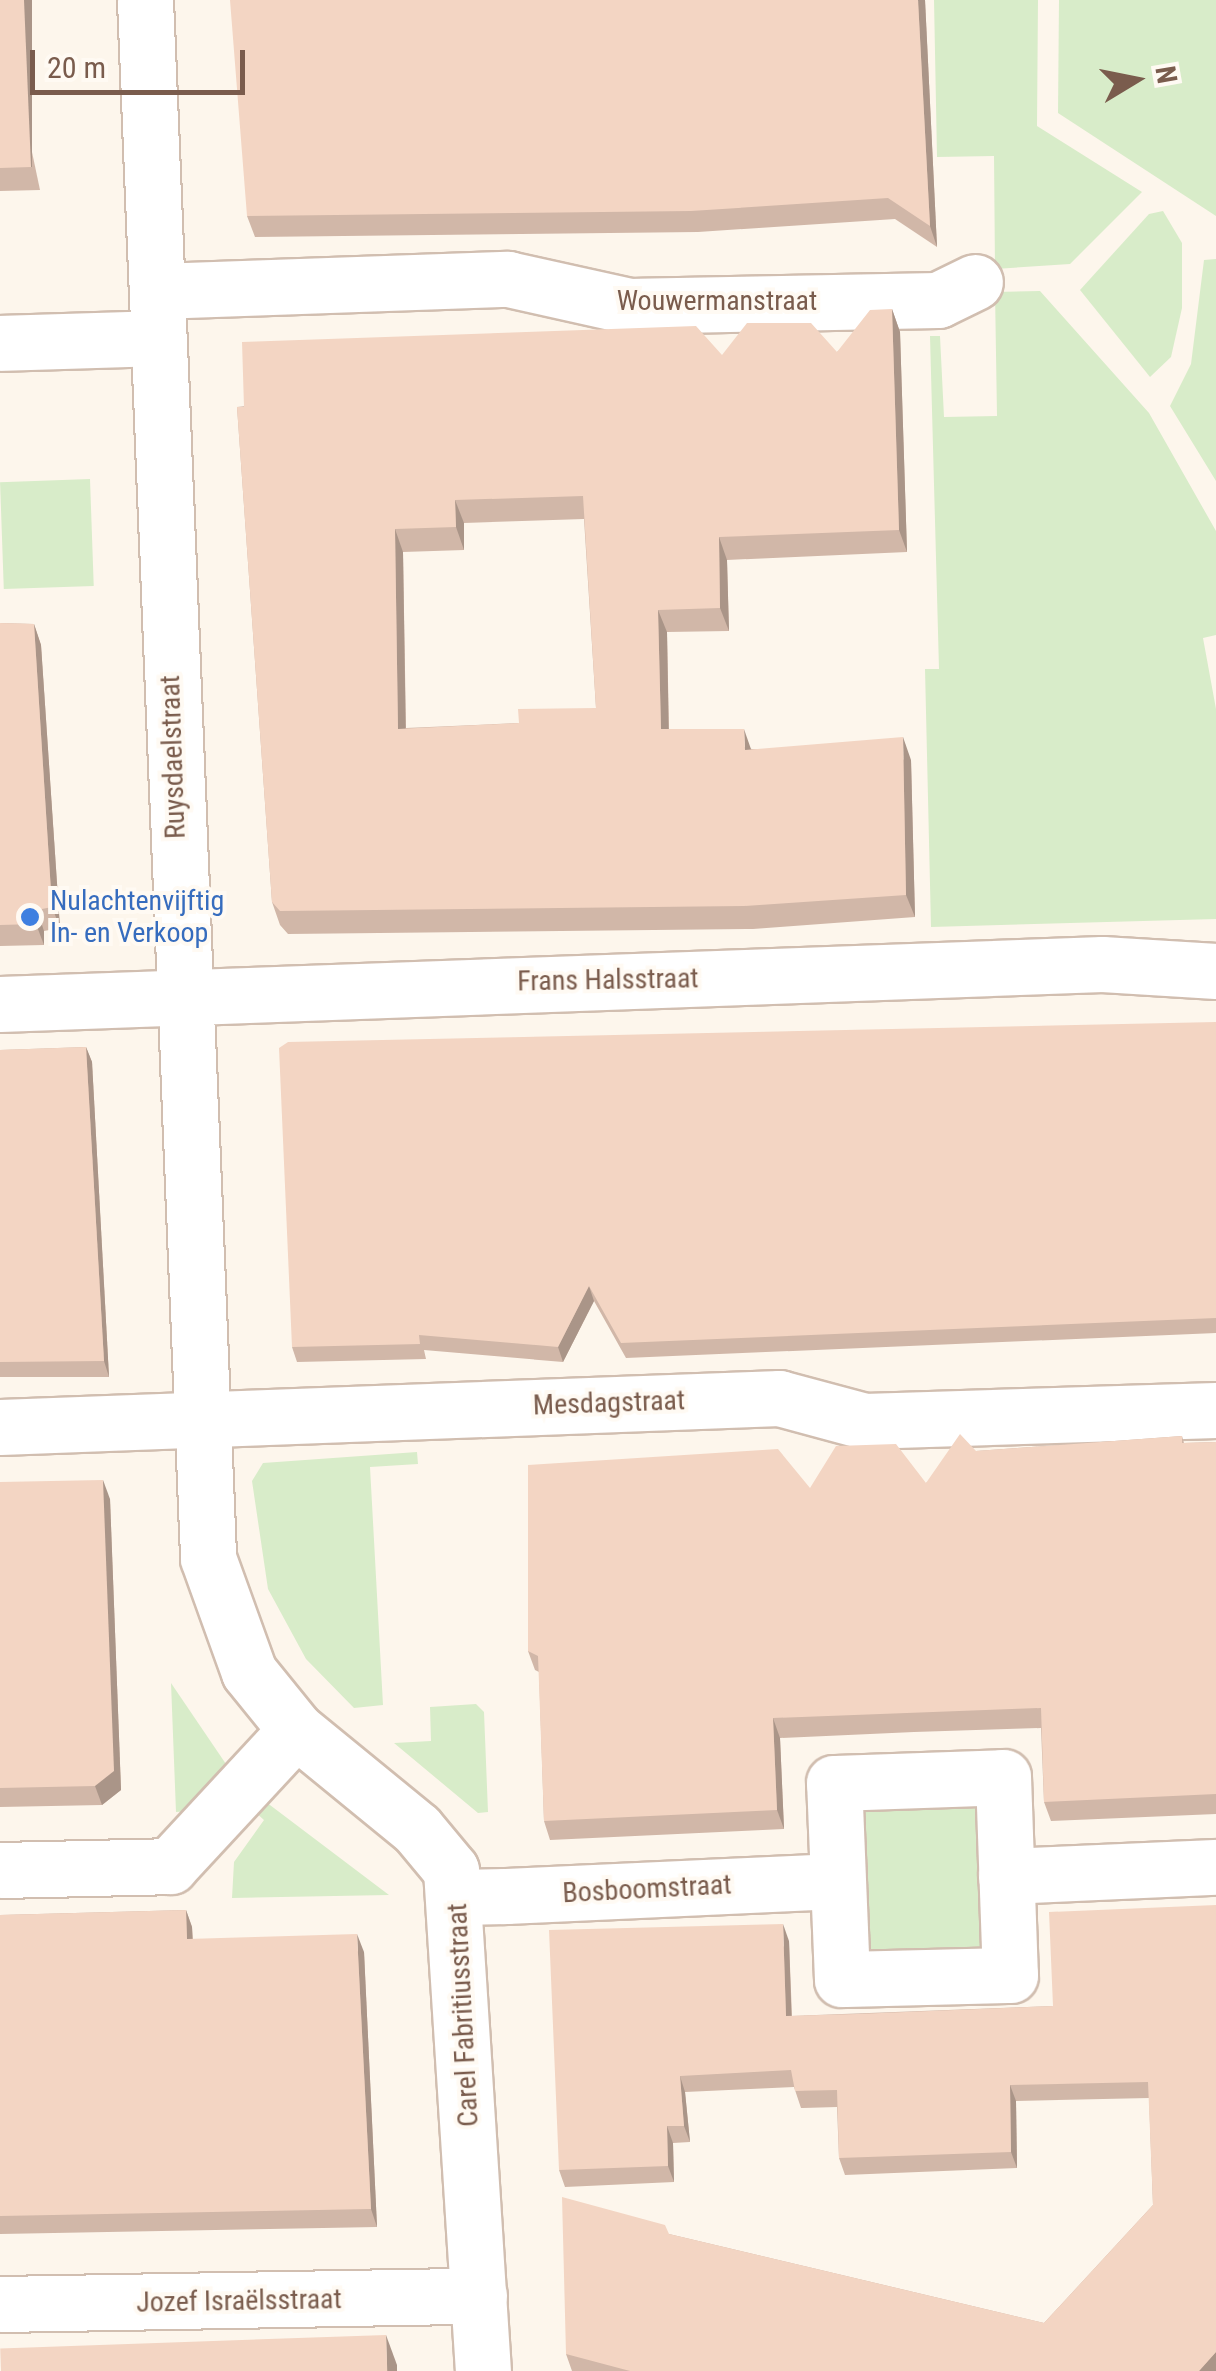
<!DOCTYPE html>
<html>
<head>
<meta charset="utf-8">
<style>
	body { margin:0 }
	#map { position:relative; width:1216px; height:2371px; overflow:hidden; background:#fdf6ec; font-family:"Roboto Condensed",sans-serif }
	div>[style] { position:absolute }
	.green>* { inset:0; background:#d8ecc9; transform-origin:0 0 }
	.roads { filter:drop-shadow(2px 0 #d1beb0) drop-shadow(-2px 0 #d1beb0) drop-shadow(0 2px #d1beb0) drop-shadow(0 -2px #d1beb0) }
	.pedestrian>* { height:55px; margin:-27.5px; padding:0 27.5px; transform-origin:27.5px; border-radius:27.5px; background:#fff }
	.minor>* { height:55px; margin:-27.5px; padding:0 27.5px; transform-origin:27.5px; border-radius:27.5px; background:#fff }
	.wall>* { inset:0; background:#d1b7a8 }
	.shaded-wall>* { inset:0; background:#aa9588; transform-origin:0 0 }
	.building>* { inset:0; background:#f3d5c3; transform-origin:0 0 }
	.dots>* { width:28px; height:28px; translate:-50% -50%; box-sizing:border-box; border:5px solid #fffaf3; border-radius:50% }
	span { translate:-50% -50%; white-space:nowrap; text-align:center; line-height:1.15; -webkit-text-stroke:8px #fffaf3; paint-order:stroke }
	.street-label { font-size:28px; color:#7a5c4d }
	.shop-label { font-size:28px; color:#366cbe }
	.left { translate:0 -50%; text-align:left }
	.north { position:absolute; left:1086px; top:30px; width:100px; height:100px; -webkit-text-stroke:8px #fffaf3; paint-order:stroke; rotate:80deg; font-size:28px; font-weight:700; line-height:40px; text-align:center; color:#7a5c4d }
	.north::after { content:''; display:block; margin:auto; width:35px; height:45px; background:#7a5c4d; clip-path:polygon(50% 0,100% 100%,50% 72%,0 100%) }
	.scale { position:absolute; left:30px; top:50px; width:215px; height:45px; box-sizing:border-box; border:5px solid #7a5c4d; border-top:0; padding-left:12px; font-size:30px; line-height:35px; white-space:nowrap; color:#7a5c4d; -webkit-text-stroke:8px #fffaf3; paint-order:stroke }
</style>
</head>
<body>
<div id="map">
	<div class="green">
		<i style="clip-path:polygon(934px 0,1038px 0,1037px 126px,1142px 192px,1070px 264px,995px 269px,994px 156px,937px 157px)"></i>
		<i style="clip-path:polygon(1059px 0,1216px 0,1216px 216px,1058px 113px)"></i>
		<i style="clip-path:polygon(1163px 211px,1182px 243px,1182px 308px,1171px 357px,1150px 377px,1080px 290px,1149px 214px)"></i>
		<i style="clip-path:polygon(1216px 259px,1216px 481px,1170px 406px,1191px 364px,1204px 260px)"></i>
		<i style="clip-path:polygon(1040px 291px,1149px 413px,1216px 531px,1216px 635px,1203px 638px,1216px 709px,1216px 919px,931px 927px,925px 669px,939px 669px,930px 336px,940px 336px,944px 417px,997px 416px,995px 292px)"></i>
		<i style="left:90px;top:479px;width:107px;height:90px;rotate:88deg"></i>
		<i style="clip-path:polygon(417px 1452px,418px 1464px,370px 1467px,383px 1705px,354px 1708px,306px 1659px,268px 1589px,252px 1481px,263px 1463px)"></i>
		<i style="clip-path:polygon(171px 1683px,228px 1767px,190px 1811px,176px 1812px)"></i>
		<i style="clip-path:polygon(476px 1704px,484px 1712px,488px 1812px,478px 1813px,394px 1743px,431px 1741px,430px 1707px)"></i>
		<i style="clip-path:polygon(964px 1794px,988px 1808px,993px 1945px,963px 1961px,880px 1962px,856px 1948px,851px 1814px,873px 1799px)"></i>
		<i style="clip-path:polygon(262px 1799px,389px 1895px,232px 1898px,234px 1862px,264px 1820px,254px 1811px)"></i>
	</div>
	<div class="roads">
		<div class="pedestrian">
			<i style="left:1003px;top:1777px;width:198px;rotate:88deg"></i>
			<i style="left:1010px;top:1975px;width:168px;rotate:178.6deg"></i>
			<i style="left:842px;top:1979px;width:196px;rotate:-92.3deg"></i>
			<i style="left:834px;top:1783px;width:169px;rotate:-2deg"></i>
			<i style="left:1006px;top:1876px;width:210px;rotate:-2.5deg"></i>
			<i style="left:506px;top:1896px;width:331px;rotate:-2.6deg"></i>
		</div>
		<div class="minor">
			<i style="left:145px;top:0;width:1559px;rotate:87.68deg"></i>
			<i style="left:208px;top:1558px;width:121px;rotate:70.2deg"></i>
			<i style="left:249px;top:1672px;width:75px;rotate:51deg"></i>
			<i style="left:296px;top:1730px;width:156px;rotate:39.3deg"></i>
			<i style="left:417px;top:1829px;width:53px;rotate:50.3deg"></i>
			<i style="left:451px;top:1870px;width:502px;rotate:86.35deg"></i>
			<i style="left:157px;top:291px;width:351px;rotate:-2deg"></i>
			<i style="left:508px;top:279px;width:125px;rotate:12.5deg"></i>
			<i style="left:630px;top:306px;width:308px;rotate:-1.1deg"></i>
			<i style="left:938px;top:300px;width:41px;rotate:-25.9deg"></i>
			<i style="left:0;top:343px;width:158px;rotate:-1.8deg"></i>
			<i style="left:0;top:1004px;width:1103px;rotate:-2.08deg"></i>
			<i style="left:1102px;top:964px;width:114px;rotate:3.5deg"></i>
			<i style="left:0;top:1427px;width:780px;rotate:-2.13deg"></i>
			<i style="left:779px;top:1398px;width:88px;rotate:15.1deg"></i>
			<i style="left:864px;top:1421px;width:352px;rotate:-1.8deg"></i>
			<i style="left:0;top:1870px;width:170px;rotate:-1.3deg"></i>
			<i style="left:170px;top:1866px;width:185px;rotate:-47.2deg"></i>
			<i style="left:458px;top:1897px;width:48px;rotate:-1.2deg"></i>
			<i style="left:0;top:2304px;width:479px;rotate:-1deg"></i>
		</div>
	</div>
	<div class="wall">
		<i style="clip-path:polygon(0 0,40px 190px,0 191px)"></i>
		<i style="clip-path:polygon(925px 0,937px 247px,895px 219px,698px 232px,255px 237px,247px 216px)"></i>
		<i style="clip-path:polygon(evenodd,892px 309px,900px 332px,907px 552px,727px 560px,729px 631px,667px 632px,669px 729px,752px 749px,911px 760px,915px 917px,753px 929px,288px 934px,280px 925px,272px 902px,237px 407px,722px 355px,837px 352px,892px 309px,584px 519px,596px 708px,519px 723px,406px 728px,403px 552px,464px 550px,464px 523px,584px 519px)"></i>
		<i style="clip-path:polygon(0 623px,34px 624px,41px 645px,60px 928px,44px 931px,44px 945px,0 946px)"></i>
		<i style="clip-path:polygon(1216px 1022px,1216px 1333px,626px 1358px,594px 1301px,563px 1362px,424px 1350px,426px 1359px,297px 1362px,292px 1347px)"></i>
		<i style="clip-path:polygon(86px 1047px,92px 1062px,109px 1377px,0 1377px,0 1050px)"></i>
		<i style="clip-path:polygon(1182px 1436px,1184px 1443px,1216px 1442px,1216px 1814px,1051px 1821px,1044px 1802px,1041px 1728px,914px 1732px,780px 1738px,784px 1829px,550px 1840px,544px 1821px,539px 1672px,535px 1670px,528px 1651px,810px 1488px,926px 1483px,976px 1451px)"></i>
		<i style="clip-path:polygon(0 1482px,110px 1499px,121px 1790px,102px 1805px,0 1807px)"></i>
		<i style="clip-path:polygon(1216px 1905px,1216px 2371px,572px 2371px,566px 2354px,669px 2234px,1044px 2323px,1153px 2205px,1149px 2098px,1016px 2101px,1017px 2168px,845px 2175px,839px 2158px,837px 2107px,801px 2108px,794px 2087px,685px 2092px,690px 2142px,673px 2143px,674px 2182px,565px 2187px,559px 2170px,789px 1941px,792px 2016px,1053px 2006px)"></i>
		<i style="clip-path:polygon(186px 1910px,192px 1927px,193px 1939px,364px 1952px,377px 2227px,0 2234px,0 1915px)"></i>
	</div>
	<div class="shaded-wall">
		<i style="left:24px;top:0;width:8px;height:167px"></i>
		<i style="clip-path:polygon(918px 0,925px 0,937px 247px,930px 226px)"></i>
		<i style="clip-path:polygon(892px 309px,900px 332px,907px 552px,899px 530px)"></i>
		<i style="clip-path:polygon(455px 500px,464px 523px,464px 550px,456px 527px)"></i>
		<i style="clip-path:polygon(395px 529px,403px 552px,406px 751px,398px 729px)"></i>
		<i style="clip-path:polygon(719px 537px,727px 560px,729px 631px,720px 608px)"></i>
		<i style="clip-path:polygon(658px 610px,667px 632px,669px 752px,661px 729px)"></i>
		<i style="clip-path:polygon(34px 624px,41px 645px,60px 928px,52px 907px)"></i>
		<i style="clip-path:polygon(744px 729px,752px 752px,745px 750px)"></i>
		<i style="clip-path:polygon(903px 737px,911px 760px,915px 917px,906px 895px)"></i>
		<i style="clip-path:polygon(37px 910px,44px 931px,44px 945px,36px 924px)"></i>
		<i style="clip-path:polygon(86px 1047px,92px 1062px,109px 1377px,104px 1361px)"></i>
		<i style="clip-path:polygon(589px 1286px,594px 1301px,563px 1362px,558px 1347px)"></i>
		<i style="clip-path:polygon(103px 1480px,110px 1499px,121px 1790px,102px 1805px,95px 1786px)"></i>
		<i style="clip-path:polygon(773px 1718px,780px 1738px,784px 1829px,777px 1810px)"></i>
		<i style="clip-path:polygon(186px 1910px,192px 1927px,193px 1957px,187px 1939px)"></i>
		<i style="clip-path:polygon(783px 1924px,789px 1941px,792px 2032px,786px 2016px)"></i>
		<i style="clip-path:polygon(357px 1934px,364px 1952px,377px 2227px,371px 2209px)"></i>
		<i style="clip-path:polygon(680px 2076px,685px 2092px,690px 2142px,684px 2126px)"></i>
		<i style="clip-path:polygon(1010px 2085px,1016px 2101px,1017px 2168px,1011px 2152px)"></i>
		<i style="clip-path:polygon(667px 2126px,673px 2143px,674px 2182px,668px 2166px)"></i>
		<i style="clip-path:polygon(386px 2335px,397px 2365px,397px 2371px,387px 2371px)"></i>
		<i style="clip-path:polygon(1216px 2352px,1216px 2371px,1199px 2371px)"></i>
	</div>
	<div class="building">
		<i style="clip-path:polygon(0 0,24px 0,31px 167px,0 168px)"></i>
		<i style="clip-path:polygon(230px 0,918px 0,930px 226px,888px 198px,691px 211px,247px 216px)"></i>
		<i style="clip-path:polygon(evenodd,892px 309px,899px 530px,719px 537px,720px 608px,658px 610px,661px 729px,744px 729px,745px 750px,903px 737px,906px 895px,744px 906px,280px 911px,272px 902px,237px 407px,244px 407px,242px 342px,696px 326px,722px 355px,747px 323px,811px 323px,837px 352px,870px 310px,892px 309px,583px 496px,596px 708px,518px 709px,519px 723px,398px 729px,395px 529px,456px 527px,455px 500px,583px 496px)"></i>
		<i style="clip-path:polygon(0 623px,34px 624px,52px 907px,37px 910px,36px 924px,0 925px)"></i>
		<i style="clip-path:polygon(1216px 1022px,1216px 1318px,621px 1343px,589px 1286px,558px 1347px,419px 1335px,420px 1344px,292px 1347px,279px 1048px,288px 1042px)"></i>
		<i style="clip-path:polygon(86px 1047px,104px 1361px,0 1362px,0 1050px)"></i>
		<i style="clip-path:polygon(960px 1434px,976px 1451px,1182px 1436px,1182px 1443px,1216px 1442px,1216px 1794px,1044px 1802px,1041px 1708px,773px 1718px,777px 1810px,544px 1821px,538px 1656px,528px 1651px,528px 1465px,778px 1449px,810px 1488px,836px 1446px,896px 1444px,926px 1483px)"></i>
		<i style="clip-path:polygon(103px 1480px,114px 1771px,95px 1786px,0 1788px,0 1482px)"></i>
		<i style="clip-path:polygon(1216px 1905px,1216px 2352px,1199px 2371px,630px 2371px,566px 2354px,562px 2197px,665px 2225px,669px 2234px,1044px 2323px,1153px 2205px,1148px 2082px,1010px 2085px,1011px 2152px,839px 2158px,837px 2090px,795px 2091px,791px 2070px,680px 2076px,684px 2126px,667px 2126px,668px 2166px,559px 2170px,549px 1930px,783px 1924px,786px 2016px,857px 2014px,1053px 2006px,1049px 1912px)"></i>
		<i style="clip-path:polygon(186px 1910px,187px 1939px,357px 1934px,371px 2209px,0 2216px,0 1915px)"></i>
		<i style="left:386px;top:2335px;width:36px;height:386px;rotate:88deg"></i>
	</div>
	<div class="dots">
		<i style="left:30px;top:917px;background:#3f7fe0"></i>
	</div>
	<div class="street-label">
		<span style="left:717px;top:301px">Wouwermanstraat</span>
		<span style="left:173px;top:757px;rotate:-92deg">Ruysdaelstraat</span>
		<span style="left:608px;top:980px;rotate:-1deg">Frans Halsstraat</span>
		<span style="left:609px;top:1403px;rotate:-2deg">Mesdagstraat</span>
		<span style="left:647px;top:1889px;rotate:-3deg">Bosboomstraat</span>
		<span style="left:463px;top:2015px;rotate:-93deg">Carel Fabritiusstraat</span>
		<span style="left:239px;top:2301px;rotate:-1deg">Jozef Israëlsstraat</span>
	</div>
	<div class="shop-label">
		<span class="left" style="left:50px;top:917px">Nulachtenvijftig<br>In- en Verkoop</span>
	</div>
	<div class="north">N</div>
	<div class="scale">20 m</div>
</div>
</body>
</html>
